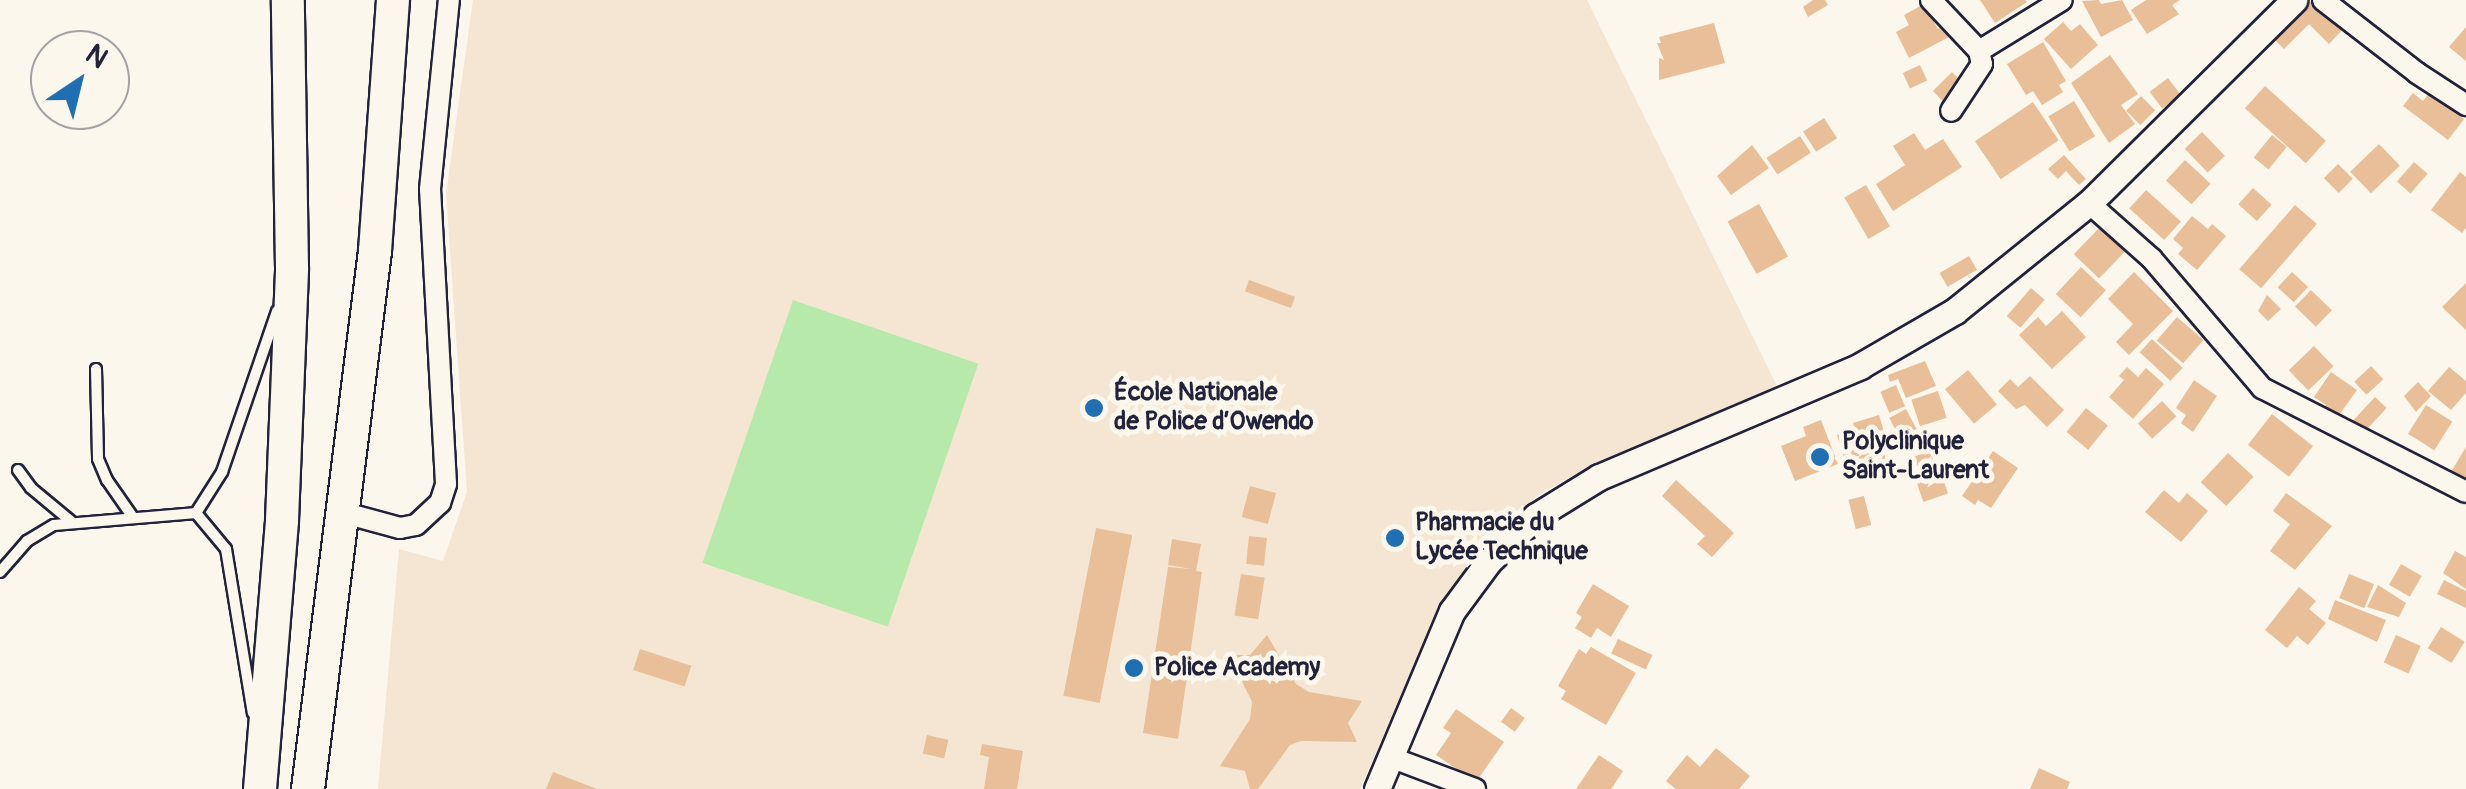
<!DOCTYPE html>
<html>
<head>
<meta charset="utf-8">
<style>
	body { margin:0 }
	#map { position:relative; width:2466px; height:789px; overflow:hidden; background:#fbf7ec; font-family:Pangolin,sans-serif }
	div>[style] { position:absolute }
	.built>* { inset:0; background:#f5e6d3 }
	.green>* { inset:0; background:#b7eaaa; transform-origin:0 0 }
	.building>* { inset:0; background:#e8bf98; transform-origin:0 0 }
	.roads { filter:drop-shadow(2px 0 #22223b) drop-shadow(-2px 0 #22223b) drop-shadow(0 2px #22223b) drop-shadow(0 -2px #22223b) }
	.service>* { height:10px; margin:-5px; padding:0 5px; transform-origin:5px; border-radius:5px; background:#fbf7ec }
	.minor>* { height:20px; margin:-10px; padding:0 10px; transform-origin:10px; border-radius:10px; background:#fbf7ec }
	.tertiary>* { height:25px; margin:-12.5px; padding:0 12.5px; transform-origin:12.5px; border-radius:12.5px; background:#fbf7ec }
	.trunk>* { height:32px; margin:-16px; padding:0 16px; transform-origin:16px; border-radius:16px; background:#fbf7ec }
	.dots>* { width:28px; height:28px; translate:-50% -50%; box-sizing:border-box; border:5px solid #fbf7ec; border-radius:50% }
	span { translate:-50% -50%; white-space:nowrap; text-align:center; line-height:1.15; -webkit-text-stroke:10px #fbf7ec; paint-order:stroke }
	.poi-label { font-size:25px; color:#22223b; font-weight:700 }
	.left { translate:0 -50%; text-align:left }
	.north { position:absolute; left:30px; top:30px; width:100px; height:100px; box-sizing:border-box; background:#fbf7ec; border:2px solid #a4a2a5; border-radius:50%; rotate:35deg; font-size:28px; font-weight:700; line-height:40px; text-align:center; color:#22223b }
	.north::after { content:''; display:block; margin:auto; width:35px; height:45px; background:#1f6fb2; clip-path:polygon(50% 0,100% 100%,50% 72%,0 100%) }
</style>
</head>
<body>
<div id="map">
	<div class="built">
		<i style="clip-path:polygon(473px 0,1587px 0,1778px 388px,1578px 473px,1540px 494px,1502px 525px,1441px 602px,1360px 789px,378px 789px,399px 549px,443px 561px,467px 492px,446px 194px)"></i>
	</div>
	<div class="green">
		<i style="left:793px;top:300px;width:196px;height:278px;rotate:19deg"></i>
	</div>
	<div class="building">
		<i style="clip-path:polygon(1813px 0,1825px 0,1828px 5px,1808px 17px,1803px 7px)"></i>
		<i style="clip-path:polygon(1980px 0,2025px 0,2027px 2px,1995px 23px)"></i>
		<i style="clip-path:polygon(2099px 0,2101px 4px,2122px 0,2133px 20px,2101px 37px,2082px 1px)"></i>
		<i style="clip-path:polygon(2146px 0,2180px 0,2172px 5px,2179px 14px,2147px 34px,2131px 10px)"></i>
		<i style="clip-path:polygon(2312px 0,2343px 29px,2329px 44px,2309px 24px,2284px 49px,2274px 39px)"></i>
		<i style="clip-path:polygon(1924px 4px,1938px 29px,1945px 25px,1951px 36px,1909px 58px,1896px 32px,1909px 25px,1904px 15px)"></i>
		<i style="clip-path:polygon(2063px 22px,2071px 31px,2080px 24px,2098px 45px,2071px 69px,2044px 39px)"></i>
		<i style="clip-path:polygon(1714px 23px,1725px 63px,1659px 80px,1659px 58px,1664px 60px,1657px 43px,1661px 43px,1659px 37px)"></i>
		<i style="clip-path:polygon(2466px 27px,2466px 61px,2449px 47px)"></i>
		<i style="clip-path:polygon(2043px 42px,2066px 81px,2059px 85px,2063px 92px,2042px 105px,2033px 91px,2026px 95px,2007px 64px)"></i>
		<i style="clip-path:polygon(2110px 55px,2138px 94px,2121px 105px,2135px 124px,2109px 143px,2071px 83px)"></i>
		<i style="left:1920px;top:65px;width:17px;height:19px;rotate:65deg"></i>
		<i style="left:1952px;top:72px;width:16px;height:27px;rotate:45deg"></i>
		<i style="left:2168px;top:78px;width:21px;height:23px;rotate:53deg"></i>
		<i style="left:2265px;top:86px;width:82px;height:30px;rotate:42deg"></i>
		<i style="clip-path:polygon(2430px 92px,2464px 119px,2448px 140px,2403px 106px,2413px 93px,2423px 101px)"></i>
		<i style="left:2141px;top:96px;width:20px;height:21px;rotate:45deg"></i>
		<i style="left:2074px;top:101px;width:41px;height:30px;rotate:59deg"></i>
		<i style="left:2033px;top:102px;width:46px;height:70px;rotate:56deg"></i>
		<i style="left:1824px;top:118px;width:24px;height:25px;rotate:57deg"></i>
		<i style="left:2202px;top:132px;width:33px;height:24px;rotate:46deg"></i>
		<i style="clip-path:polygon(1914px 133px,1925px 150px,1943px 139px,1962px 167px,1893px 211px,1876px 184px,1905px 165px,1893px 146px)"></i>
		<i style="left:2272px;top:135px;width:19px;height:29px;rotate:39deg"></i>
		<i style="left:1800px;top:136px;width:20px;height:40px;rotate:57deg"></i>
		<i style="left:2379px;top:144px;width:30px;height:40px;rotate:46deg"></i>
		<i style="clip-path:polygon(1752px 145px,1769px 168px,1731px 195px,1717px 176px)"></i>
		<i style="clip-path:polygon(2064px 155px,2086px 179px,2079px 185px,2066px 171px,2058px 179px,2048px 169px)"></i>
		<i style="left:2185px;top:160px;width:35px;height:28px;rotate:43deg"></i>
		<i style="left:2414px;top:162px;width:18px;height:26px;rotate:41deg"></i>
		<i style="left:2338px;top:164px;width:21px;height:20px;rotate:45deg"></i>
		<i style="clip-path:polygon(2460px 172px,2466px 177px,2466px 228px,2462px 233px,2431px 210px)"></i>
		<i style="left:1866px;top:185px;width:48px;height:25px;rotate:60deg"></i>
		<i style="left:2253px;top:188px;width:25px;height:22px;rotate:42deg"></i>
		<i style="left:2146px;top:190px;width:47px;height:25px;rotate:42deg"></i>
		<i style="left:1759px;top:204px;width:60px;height:36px;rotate:61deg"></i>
		<i style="left:2295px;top:205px;width:29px;height:85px;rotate:41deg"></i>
		<i style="clip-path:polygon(2192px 216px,2208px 229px,2212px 224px,2226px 236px,2197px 270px,2178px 254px,2183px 248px,2173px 239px)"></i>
		<i style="left:2103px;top:224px;width:35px;height:42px;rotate:44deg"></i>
		<i style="left:1969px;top:256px;width:16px;height:34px;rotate:60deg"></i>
		<i style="left:2081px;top:267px;width:34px;height:37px;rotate:43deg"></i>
		<i style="clip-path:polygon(2134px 272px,2173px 311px,2129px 355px,2116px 342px,2133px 324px,2108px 299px)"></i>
		<i style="left:2292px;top:272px;width:22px;height:21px;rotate:43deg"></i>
		<i style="left:1249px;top:280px;width:49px;height:12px;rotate:20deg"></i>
		<i style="clip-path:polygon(2466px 283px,2466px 330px,2442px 307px)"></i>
		<i style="left:2031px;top:288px;width:18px;height:37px;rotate:41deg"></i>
		<i style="left:2311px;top:290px;width:29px;height:23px;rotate:44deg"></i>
		<i style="clip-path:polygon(2267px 295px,2281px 309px,2268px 321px,2258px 311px)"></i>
		<i style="clip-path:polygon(2062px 311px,2086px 337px,2052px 369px,2019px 335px,2038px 317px,2046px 326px)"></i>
		<i style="left:2177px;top:317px;width:35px;height:31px;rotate:41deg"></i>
		<i style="left:2152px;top:339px;width:42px;height:18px;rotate:43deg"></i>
		<i style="left:2314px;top:346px;width:28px;height:35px;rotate:46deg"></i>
		<i style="clip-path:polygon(1925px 361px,1936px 386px,1906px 398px,1898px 379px,1890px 382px,1888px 375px)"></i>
		<i style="left:2371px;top:366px;width:18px;height:23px;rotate:47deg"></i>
		<i style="clip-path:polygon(2127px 367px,2138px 377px,2146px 368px,2164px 384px,2133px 419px,2109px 397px,2124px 380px,2119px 376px)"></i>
		<i style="clip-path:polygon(2449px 367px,2466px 381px,2466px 393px,2451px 410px,2428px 391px)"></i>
		<i style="left:1968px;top:370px;width:45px;height:30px;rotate:50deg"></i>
		<i style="clip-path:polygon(2331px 372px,2357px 390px,2339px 415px,2334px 412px,2330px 418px,2321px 412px,2326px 405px,2314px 397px)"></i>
		<i style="clip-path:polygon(2030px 376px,2064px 410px,2047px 427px,2025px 405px,2016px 409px,1998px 391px,2010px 379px,2018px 387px)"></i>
		<i style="clip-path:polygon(2194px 380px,2217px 396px,2193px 432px,2181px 423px,2186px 415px,2176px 408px)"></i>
		<i style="clip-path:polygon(2418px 382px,2431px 396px,2416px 412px,2404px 396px)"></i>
		<i style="left:1896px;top:385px;width:23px;height:17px;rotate:67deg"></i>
		<i style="left:1938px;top:391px;width:28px;height:28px;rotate:72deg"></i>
		<i style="left:2375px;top:397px;width:16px;height:37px;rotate:43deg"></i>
		<i style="left:2162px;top:401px;width:21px;height:33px;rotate:47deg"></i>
		<i style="left:2426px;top:405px;width:31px;height:34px;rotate:32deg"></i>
		<i style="left:2086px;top:408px;width:28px;height:31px;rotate:39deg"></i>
		<i style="left:1906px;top:409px;width:24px;height:19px;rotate:62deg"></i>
		<i style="left:2272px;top:414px;width:52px;height:39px;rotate:38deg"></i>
		<i style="clip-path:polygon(1879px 415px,1892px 458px,1848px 471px,1837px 435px,1855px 430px,1853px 423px)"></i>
		<i style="clip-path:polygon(1821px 420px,1838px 464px,1795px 481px,1781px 446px,1806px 436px,1803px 427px)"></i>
		<i style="clip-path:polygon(2466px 447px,2466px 481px,2451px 472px)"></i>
		<i style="left:1933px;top:450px;width:46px;height:26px;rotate:71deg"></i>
		<i style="clip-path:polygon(1993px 451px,2018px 468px,1991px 508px,1978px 500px,1975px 505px,1962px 496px)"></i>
		<i style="left:2228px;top:453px;width:35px;height:40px;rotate:43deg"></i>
		<i style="clip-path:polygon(1676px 480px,1734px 533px,1712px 557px,1697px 544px,1705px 536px,1662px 496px)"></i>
		<i style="left:1250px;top:486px;width:27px;height:32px;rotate:15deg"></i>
		<i style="clip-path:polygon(2164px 490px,2179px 503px,2187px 493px,2208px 511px,2181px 542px,2145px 512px)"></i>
		<i style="clip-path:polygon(2286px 493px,2332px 526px,2295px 570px,2270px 551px,2290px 524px,2273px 511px)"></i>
		<i style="left:1864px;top:496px;width:30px;height:16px;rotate:76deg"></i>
		<i style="left:1096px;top:528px;width:37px;height:171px;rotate:11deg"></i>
		<i style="left:1249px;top:536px;width:18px;height:28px;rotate:6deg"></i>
		<i style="clip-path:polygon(1172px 539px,1201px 544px,1196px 571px,1202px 572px,1178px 739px,1143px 733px,1168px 567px,1192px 569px,1168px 565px)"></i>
		<i style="clip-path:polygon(2455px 551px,2466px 557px,2466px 589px,2443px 573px)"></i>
		<i style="left:2401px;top:564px;width:24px;height:24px;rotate:30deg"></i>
		<i style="left:1241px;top:574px;width:24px;height:42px;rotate:9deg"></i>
		<i style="left:2349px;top:574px;width:27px;height:26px;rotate:22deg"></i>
		<i style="clip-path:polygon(2444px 580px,2466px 591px,2466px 608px,2437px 594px)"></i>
		<i style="clip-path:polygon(1593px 584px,1629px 606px,1611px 637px,1597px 628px,1591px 638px,1575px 628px,1582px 617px,1576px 613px)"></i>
		<i style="clip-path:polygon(2378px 585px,2406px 603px,2399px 617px,2367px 607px)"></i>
		<i style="clip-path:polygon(2299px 587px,2316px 601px,2309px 609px,2326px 623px,2308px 645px,2297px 636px,2287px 648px,2265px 630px)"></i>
		<i style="clip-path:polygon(2335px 600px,2386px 620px,2377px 642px,2328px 619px)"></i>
		<i style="left:2441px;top:627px;width:28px;height:25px;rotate:32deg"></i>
		<i style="clip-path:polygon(1267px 635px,1296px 684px,1309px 692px,1362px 701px,1348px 723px,1357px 742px,1301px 741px,1290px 745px,1258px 789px,1250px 789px,1245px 771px,1220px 766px,1250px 719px,1252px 702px,1229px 655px,1250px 655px)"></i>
		<i style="left:2396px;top:635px;width:27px;height:30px;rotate:24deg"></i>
		<i style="left:1618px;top:639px;width:38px;height:16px;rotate:25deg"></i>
		<i style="clip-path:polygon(1591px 647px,1636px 673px,1606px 725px,1561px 699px,1566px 691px,1558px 686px,1579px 649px,1586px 654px)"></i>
		<i style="left:640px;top:649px;width:54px;height:22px;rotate:18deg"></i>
		<i style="left:1511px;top:708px;width:17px;height:17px;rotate:36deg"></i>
		<i style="clip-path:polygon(1456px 709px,1504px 742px,1476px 782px,1436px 755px,1451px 733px,1443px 728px)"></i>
		<i style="left:927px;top:735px;width:22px;height:19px;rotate:13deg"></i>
		<i style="clip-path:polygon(982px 744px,1023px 751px,1017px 789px,984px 789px,989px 757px,980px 755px)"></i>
		<i style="clip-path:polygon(1716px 748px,1750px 776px,1739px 789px,1676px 789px,1666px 781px,1687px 755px,1700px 767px)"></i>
		<i style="clip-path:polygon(1599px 755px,1623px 771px,1611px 789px,1576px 789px)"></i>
		<i style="clip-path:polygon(2039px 768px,2070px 782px,2067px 789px,2030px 789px)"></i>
		<i style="clip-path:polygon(553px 772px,597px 789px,546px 789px)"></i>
	</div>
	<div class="roads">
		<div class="service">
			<i style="left:96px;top:369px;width:90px;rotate:88.7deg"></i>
			<i style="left:98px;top:459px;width:23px;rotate:67deg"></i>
			<i style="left:107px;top:480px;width:44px;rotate:55.2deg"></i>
			<i style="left:18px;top:470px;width:22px;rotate:54deg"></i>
			<i style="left:31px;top:488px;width:53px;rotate:39.7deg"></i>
			<i style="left:196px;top:513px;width:49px;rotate:-57.6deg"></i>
			<i style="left:222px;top:472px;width:170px;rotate:-71.1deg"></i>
			<i style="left:0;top:572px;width:41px;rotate:-48.9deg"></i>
			<i style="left:27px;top:541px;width:31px;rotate:-31deg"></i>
			<i style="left:54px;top:525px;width:143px;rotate:-4.8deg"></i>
			<i style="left:196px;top:513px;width:47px;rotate:50.2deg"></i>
			<i style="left:226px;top:549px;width:166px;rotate:80.7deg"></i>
		</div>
		<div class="minor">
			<i style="left:1931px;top:0;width:70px;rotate:46.7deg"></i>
			<i style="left:1979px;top:51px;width:13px;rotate:77deg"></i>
			<i style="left:1982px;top:64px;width:56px;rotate:123.4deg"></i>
			<i style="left:2323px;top:0;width:119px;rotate:37.8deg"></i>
			<i style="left:2417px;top:73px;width:59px;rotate:33.1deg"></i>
			<i style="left:1979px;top:51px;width:97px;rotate:-31.6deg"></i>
			<i style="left:2089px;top:203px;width:84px;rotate:41.6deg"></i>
			<i style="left:2152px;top:259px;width:170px;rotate:49.5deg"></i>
			<i style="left:2262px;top:388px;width:229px;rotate:27deg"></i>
			<i style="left:341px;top:512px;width:61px;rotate:15.2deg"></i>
			<i style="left:400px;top:528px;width:16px;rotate:-11deg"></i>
			<i style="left:416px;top:525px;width:33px;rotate:-43deg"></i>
			<i style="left:440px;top:503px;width:20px;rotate:-72deg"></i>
			<i style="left:446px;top:484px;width:295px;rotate:-93.1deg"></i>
			<i style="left:430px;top:189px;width:190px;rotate:-84.3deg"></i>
			<i style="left:1390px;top:757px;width:91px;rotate:20.6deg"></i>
		</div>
		<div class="tertiary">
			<i style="left:1377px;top:789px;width:193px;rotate:-67.2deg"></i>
			<i style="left:1452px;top:611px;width:62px;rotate:-53.5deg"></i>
			<i style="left:1489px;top:561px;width:65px;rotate:-43.8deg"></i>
			<i style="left:1536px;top:516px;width:74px;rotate:-31.8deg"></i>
			<i style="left:1599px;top:477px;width:284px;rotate:-23deg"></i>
			<i style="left:1860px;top:366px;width:110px;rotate:-30.1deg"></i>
			<i style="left:1955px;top:311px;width:172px;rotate:-38.9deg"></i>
			<i style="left:2089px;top:203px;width:289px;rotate:-44.7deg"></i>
		</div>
		<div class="trunk">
			<i style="left:260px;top:789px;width:270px;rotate:-85.3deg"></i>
			<i style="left:282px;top:520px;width:252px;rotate:-87.7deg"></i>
			<i style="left:292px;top:268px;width:268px;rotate:-90.9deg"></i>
			<i style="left:308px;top:789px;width:542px;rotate:-82.9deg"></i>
			<i style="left:375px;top:251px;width:252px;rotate:-85.9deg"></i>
		</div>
	</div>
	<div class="dots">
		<i style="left:1094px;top:408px;background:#1f6fb2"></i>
		<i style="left:1820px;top:457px;background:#1f6fb2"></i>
		<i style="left:1395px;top:538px;background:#1f6fb2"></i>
		<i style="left:1134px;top:668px;background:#1f6fb2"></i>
	</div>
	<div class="poi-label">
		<span class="left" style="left:1114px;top:408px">École Nationale<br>de Police d’Owendo</span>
		<span class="left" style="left:1842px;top:457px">Polyclinique<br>Saint-Laurent</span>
		<span class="left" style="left:1415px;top:538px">Pharmacie du<br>Lycée Technique</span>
		<span class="left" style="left:1154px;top:668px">Police Academy</span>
	</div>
	<div class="north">N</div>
</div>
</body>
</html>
